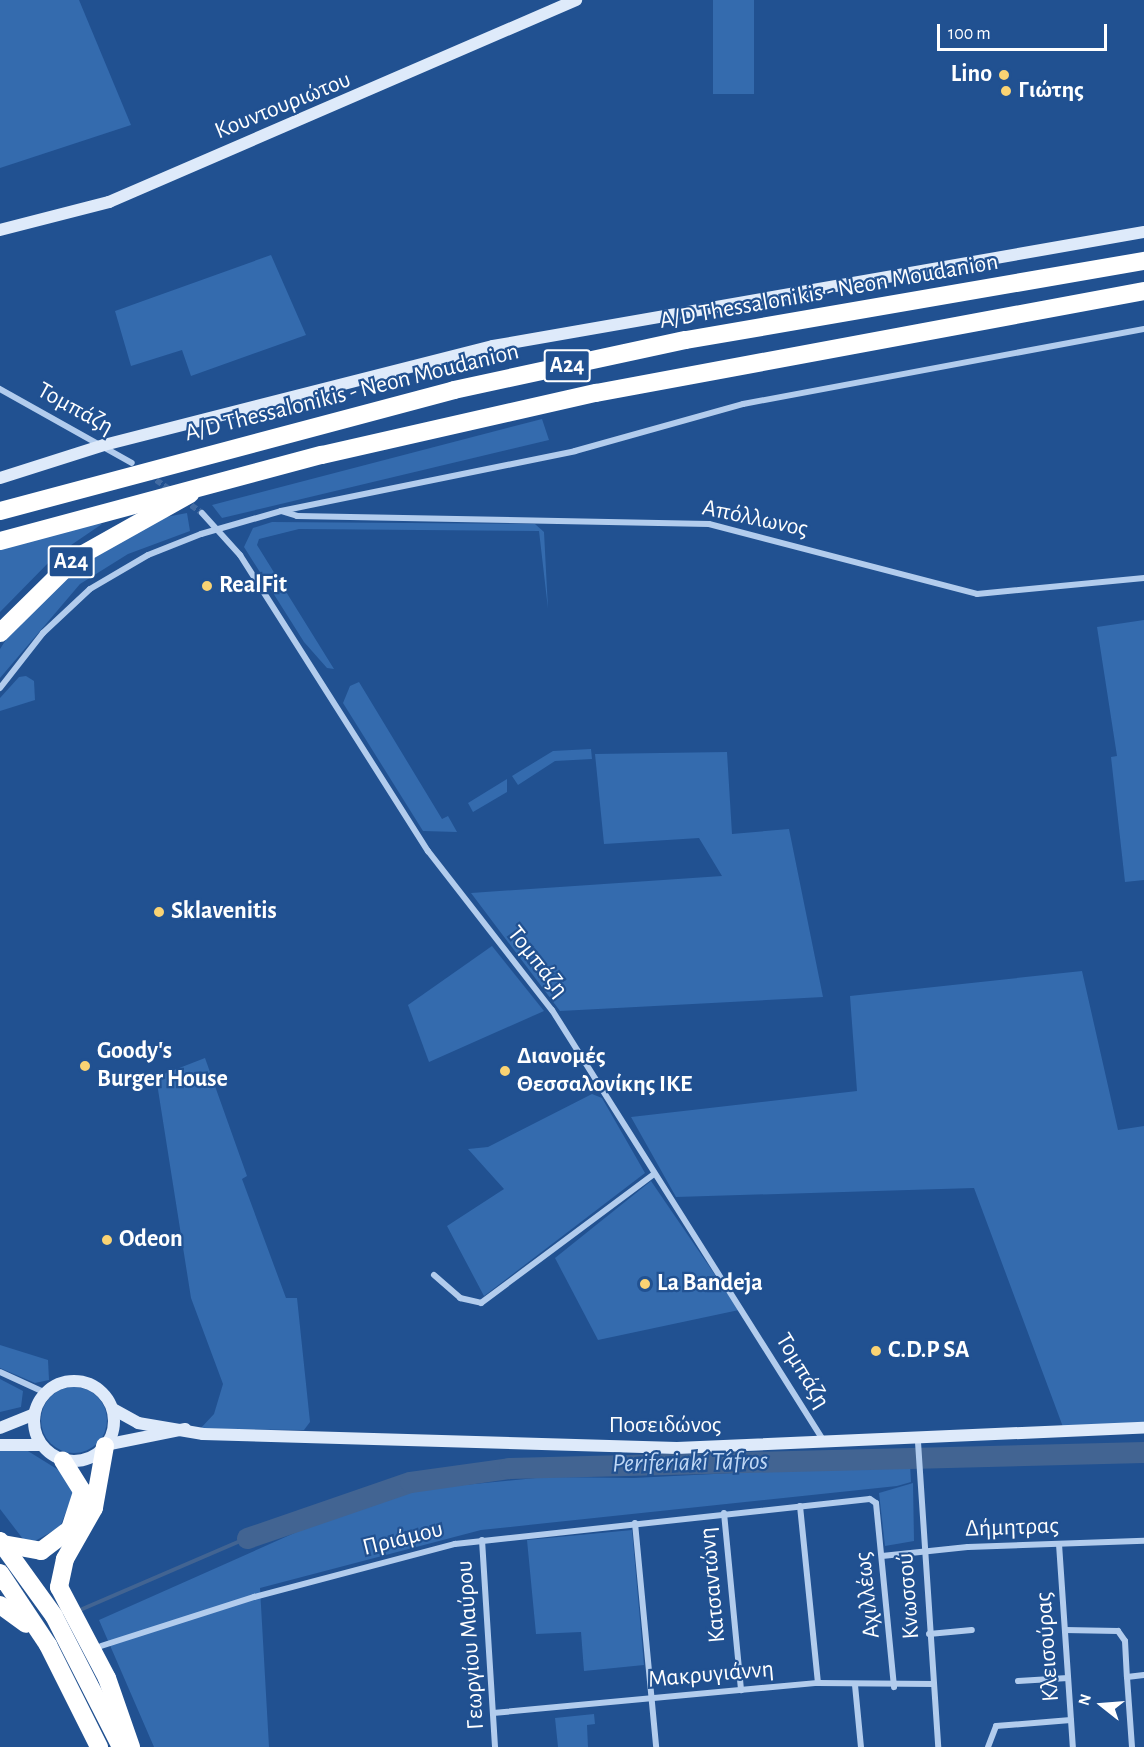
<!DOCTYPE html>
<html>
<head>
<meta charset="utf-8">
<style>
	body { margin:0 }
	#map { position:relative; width:1144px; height:1747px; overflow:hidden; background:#215191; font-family:"Alegreya Sans",sans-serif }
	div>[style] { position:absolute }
	.green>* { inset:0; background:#346bae; transform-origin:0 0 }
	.round { border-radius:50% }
	.stream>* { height:4px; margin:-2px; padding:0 2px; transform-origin:2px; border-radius:2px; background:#426492 }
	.river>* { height:21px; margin:-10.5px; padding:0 10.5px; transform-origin:10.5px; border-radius:10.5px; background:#426492 }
	.street-tunnel>* { height:6px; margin-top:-3px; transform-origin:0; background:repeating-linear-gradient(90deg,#426ba2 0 6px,transparent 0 9px) }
	.street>* { height:6px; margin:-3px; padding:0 3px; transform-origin:3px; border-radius:3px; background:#b2cced }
	.secondary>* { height:12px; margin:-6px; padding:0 6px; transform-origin:6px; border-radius:6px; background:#deeafa }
	.secondary>.ring { margin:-6px; padding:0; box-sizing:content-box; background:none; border:12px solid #deeafa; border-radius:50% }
	.highway>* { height:18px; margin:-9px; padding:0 9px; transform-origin:9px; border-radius:9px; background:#fff }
	.dots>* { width:16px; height:16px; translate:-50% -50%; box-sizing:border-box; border:3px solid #215191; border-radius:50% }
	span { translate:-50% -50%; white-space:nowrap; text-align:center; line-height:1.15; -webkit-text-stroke:4.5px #215191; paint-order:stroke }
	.shield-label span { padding:2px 4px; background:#215191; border:2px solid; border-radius:4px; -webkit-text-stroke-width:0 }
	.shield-label { font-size:22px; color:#fff; font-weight:700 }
	.poi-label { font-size:24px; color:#fff; font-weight:700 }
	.right { translate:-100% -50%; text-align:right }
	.left { translate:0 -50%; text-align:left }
	.street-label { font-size:24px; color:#fff }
	.water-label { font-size:26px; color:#bed6f4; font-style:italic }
	.north { position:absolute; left:1072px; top:1675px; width:60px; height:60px; -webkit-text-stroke:4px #215191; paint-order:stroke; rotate:287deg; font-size:16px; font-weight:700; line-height:24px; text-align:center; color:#fff }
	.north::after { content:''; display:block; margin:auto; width:21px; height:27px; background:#fff; clip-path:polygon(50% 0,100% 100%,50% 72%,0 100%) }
	.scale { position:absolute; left:937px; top:24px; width:170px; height:27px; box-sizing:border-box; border:3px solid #fff; border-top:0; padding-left:8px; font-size:18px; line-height:21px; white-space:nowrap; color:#fff; -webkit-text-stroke:4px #215191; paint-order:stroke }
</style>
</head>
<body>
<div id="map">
	<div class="green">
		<i style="clip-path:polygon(0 0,79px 0,131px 125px,0 168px)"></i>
		<i style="left:713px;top:0;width:41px;height:94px"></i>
		<i style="clip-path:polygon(271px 255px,306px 335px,191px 376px,182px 350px,131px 366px,115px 311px)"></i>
		<i style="clip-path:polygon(542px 419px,549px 440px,222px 518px,212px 505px)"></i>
		<i style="clip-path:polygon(187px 513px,190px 531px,128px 554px,80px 584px,0 678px,0 649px,9px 635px,93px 553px,161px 518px)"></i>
		<i style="clip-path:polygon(96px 521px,102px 524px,55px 556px,0 612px,0 549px)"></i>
		<i style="clip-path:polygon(272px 522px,535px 524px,544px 532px,548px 609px,539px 531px,299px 529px,259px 539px,257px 545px,334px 669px,327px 668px,304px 642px,244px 547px,253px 528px)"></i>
		<i style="clip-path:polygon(1144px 620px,1144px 880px,1125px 882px,1111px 757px,1117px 756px,1097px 627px)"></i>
		<i style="clip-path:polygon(26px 676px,34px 681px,35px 700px,0 711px,0 698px,19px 677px)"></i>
		<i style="clip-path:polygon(359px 682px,442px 819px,448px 816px,457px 832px,423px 831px,343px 703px,350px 686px)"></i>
		<i style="clip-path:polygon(591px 749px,592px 759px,555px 761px,518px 785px,512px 776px,553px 751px)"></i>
		<i style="clip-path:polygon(727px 752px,732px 834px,789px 829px,823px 997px,560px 1011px,471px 893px,722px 876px,699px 838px,604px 844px,595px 754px)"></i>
		<i style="clip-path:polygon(507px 779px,507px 792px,473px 812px,468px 803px)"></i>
		<i style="clip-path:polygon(492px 946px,544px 1011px,429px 1062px,408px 1005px)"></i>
		<i style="clip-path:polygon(1082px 971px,1118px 1130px,1144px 1126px,1144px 1422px,1063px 1427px,974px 1188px,676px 1197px,631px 1117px,857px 1091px,850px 996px)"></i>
		<i style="clip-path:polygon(205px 1058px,247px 1176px,242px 1179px,286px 1298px,297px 1298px,310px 1422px,304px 1430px,200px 1429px,214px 1414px,223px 1384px,191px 1298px,156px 1077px)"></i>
		<i style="clip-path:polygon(592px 1094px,602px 1098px,645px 1173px,484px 1296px,447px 1226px,504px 1189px,468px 1149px,488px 1147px)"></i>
		<i style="clip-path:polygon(651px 1181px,739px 1310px,598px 1340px,555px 1258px)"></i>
		<i style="clip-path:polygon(0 1345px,48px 1360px,49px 1380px,35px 1383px,0 1368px)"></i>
		<i style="clip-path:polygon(0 1379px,23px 1391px,21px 1407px,0 1412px)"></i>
		<i class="round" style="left:41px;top:1387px;width:66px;height:66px"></i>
		<i style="clip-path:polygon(23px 1448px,65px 1474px,73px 1494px,60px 1527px,35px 1541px,23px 1539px,0 1509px,0 1449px)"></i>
		<i style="clip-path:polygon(910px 1464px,911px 1482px,897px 1486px,481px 1530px,260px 1588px,269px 1747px,154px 1747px,99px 1620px,308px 1527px,413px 1490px,546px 1477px,634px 1478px)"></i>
		<i style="clip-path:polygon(913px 1483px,914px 1541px,885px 1546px,879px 1493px)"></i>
		<i style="clip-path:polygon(632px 1530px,644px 1665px,584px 1671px,581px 1632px,536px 1634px,527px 1540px)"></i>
		<i style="clip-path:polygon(594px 1714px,595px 1724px,587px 1725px,588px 1747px,558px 1747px,555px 1718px)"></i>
	</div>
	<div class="stream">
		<i style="left:80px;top:1610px;width:182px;rotate:-23.3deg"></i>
	</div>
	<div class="river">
		<i style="left:247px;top:1538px;width:172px;rotate:-19deg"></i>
		<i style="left:410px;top:1482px;width:100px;rotate:-8deg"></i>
		<i style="left:509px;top:1468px;width:635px;rotate:-1.44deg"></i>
	</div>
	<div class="street-tunnel">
		<i style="left:149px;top:475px;width:29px;rotate:35deg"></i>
		<i style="left:184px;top:500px;width:22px;rotate:36deg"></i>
	</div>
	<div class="street">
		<i style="left:0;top:389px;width:151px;rotate:29.3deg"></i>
		<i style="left:281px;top:511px;width:17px;rotate:17deg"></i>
		<i style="left:297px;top:516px;width:412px;rotate:1.1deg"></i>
		<i style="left:709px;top:524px;width:277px;rotate:14.6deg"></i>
		<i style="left:977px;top:594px;width:168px;rotate:-5.5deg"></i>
		<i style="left:202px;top:513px;width:57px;rotate:47.9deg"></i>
		<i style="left:240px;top:555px;width:351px;rotate:57.6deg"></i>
		<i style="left:428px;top:851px;width:202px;rotate:52.1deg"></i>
		<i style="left:552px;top:1010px;width:512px;rotate:57.77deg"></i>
		<i style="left:0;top:688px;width:70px;rotate:-52deg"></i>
		<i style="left:43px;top:633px;width:64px;rotate:-43.1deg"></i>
		<i style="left:90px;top:589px;width:67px;rotate:-30.4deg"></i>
		<i style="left:148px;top:555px;width:57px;rotate:-21.6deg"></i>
		<i style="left:201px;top:534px;width:83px;rotate:-16deg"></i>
		<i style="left:281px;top:511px;width:300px;rotate:-11.5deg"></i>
		<i style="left:575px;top:451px;width:174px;rotate:-15.6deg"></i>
		<i style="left:743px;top:404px;width:408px;rotate:-10.6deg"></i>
		<i style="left:434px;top:1275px;width:35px;rotate:41deg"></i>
		<i style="left:460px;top:1298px;width:22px;rotate:13deg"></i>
		<i style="left:481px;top:1303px;width:216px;rotate:-36.7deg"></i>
		<i style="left:0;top:1372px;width:51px;rotate:24.5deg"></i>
		<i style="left:918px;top:1442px;width:306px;rotate:86.2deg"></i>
		<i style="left:800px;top:1506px;width:178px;rotate:84.2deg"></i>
		<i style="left:724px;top:1513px;width:178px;rotate:84.5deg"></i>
		<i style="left:635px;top:1523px;width:225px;rotate:84.6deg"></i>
		<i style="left:482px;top:1540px;width:207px;rotate:86.4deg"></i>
		<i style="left:1059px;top:1544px;width:203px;rotate:86.1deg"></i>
		<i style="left:882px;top:1556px;width:86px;rotate:-6deg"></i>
		<i style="left:968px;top:1547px;width:176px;rotate:-2deg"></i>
		<i style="left:1065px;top:1630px;width:53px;rotate:1.1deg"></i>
		<i style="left:1118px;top:1631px;width:12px;rotate:55deg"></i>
		<i style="left:1125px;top:1641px;width:36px;rotate:87deg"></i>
		<i style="left:929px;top:1634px;width:43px;rotate:-5.3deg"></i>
		<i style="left:101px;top:1646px;width:161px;rotate:-17.8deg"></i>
		<i style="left:254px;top:1597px;width:208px;rotate:-14.8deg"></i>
		<i style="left:455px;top:1544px;width:417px;rotate:-6.2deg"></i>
		<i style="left:870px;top:1499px;width:7px;rotate:34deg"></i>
		<i style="left:876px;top:1503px;width:185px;rotate:84.4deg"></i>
		<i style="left:1018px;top:1681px;width:50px;rotate:-3.4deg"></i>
		<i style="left:855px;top:1685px;width:62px;rotate:84.5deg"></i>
		<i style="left:493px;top:1713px;width:326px;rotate:-5.3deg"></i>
		<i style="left:818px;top:1683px;width:116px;rotate:0.5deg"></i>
		<i style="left:988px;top:1747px;width:22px;rotate:-69deg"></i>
		<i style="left:996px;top:1726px;width:75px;rotate:-4.6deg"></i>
		<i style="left:1132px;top:1747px;width:70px;rotate:-94.1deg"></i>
		<i style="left:1127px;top:1677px;width:17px;rotate:-7deg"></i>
	</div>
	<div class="secondary">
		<i style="left:0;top:230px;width:113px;rotate:-14.4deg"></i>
		<i style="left:109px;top:202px;width:509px;rotate:-23.39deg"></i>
		<i style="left:0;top:478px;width:109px;rotate:-17.6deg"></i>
		<i style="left:104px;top:445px;width:401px;rotate:-14.3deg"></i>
		<i style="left:493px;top:346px;width:661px;rotate:-9.93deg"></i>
		<i class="ring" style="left:34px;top:1381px;width:68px;height:68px"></i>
		<i style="left:113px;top:1409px;width:29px;rotate:29deg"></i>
		<i style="left:138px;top:1423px;width:66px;rotate:9.6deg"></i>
		<i style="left:203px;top:1434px;width:474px;rotate:1.7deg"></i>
		<i style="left:677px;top:1448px;width:467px;rotate:-2.5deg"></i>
		<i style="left:0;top:1428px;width:37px;rotate:-22deg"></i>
		<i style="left:0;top:1445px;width:41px"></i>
		<i style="left:105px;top:1445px;width:82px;rotate:-11.3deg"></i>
	</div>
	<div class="highway">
		<i style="left:0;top:511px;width:470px;rotate:-14.9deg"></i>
		<i style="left:454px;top:390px;width:237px;rotate:-12.2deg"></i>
		<i style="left:686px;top:340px;width:465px;rotate:-9.8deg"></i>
		<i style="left:0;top:541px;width:333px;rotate:-15deg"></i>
		<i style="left:322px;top:455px;width:281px;rotate:-12.8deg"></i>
		<i style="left:596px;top:393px;width:557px;rotate:-10.54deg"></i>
		<i style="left:0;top:633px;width:107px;rotate:-44.6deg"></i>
		<i style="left:76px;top:558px;width:131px;rotate:-29.3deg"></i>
		<i style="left:105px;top:1446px;width:63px;rotate:100.1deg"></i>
		<i style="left:94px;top:1508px;width:59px;rotate:119.6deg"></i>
		<i style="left:65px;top:1559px;width:29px;rotate:102deg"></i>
		<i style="left:59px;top:1587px;width:103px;rotate:62.2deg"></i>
		<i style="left:107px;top:1678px;width:73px;rotate:70.8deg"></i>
		<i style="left:0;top:1541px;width:92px;rotate:54.2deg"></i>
		<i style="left:54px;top:1616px;width:147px;rotate:62.9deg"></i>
		<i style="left:3px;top:1544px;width:39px;rotate:10deg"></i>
		<i style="left:41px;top:1551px;width:36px;rotate:-37deg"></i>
		<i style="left:70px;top:1529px;width:40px;rotate:-72deg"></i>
		<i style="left:82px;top:1491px;width:36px;rotate:-122deg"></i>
		<i style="left:0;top:1573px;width:87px;rotate:56.3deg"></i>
		<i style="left:48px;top:1645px;width:114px;rotate:63.4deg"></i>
		<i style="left:0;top:1605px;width:32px;rotate:36deg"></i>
	</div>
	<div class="dots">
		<i style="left:1004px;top:75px;background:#fad373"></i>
		<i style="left:1006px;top:91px;background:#fad373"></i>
		<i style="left:207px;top:586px;background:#fad373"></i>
		<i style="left:159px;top:912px;background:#fad373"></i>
		<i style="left:85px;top:1066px;background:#fad373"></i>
		<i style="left:505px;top:1071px;background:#fad373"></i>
		<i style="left:107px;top:1240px;background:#fad373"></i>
		<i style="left:645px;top:1284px;background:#fad373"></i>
		<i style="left:876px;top:1351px;background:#fad373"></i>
	</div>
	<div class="shield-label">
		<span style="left:567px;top:366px">Α24</span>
		<span style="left:71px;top:562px">Α24</span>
	</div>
	<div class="poi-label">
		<span class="right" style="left:992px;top:75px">Lino</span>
		<span class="left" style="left:1018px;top:91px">Γιώτης</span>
		<span class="left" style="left:219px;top:586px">RealFit</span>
		<span class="left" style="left:171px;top:912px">Sklavenitis</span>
		<span class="left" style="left:97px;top:1066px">Goody's<br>Burger House</span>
		<span class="left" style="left:517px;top:1071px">Διανομές<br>Θεσσαλονίκης ΙΚΕ</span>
		<span class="left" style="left:119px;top:1240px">Odeon</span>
		<span class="left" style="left:657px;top:1284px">La Bandeja</span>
		<span class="left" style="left:888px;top:1351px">C.D.P SA</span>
	</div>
	<div class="street-label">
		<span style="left:283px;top:106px;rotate:-22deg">Κουντουριώτου</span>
		<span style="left:829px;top:292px;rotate:-10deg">A/D Thessalonikis - Neon Moudanion</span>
		<span style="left:352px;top:393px;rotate:-14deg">A/D Thessalonikis - Neon Moudanion</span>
		<span style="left:75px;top:409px;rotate:29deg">Τομπάζη</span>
		<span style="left:755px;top:519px;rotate:12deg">Απόλλωνος</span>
		<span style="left:537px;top:962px;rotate:52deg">Τομπάζη</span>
		<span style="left:802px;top:1371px;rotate:59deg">Τομπάζη</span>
		<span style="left:665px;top:1426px">Ποσειδώνος</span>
		<span style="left:1012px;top:1528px;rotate:-2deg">Δήμητρας</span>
		<span style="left:403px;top:1539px;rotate:-14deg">Πριάμου</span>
		<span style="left:713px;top:1585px;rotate:-95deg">Κατσαντώνη</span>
		<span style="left:868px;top:1595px;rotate:-96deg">Αχιλλέως</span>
		<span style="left:909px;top:1596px;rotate:-94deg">Κνωσσού</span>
		<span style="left:471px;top:1645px;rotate:-94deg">Γεωργίου Μαύρου</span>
		<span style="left:1048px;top:1647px;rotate:-94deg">Κλεισούρας</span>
		<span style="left:711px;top:1675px;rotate:-5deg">Μακρυγιάννη</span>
	</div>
	<div class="water-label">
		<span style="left:690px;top:1463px;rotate:-1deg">Periferiakí Táfros</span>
	</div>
	<div class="north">N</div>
	<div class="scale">100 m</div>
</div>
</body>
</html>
